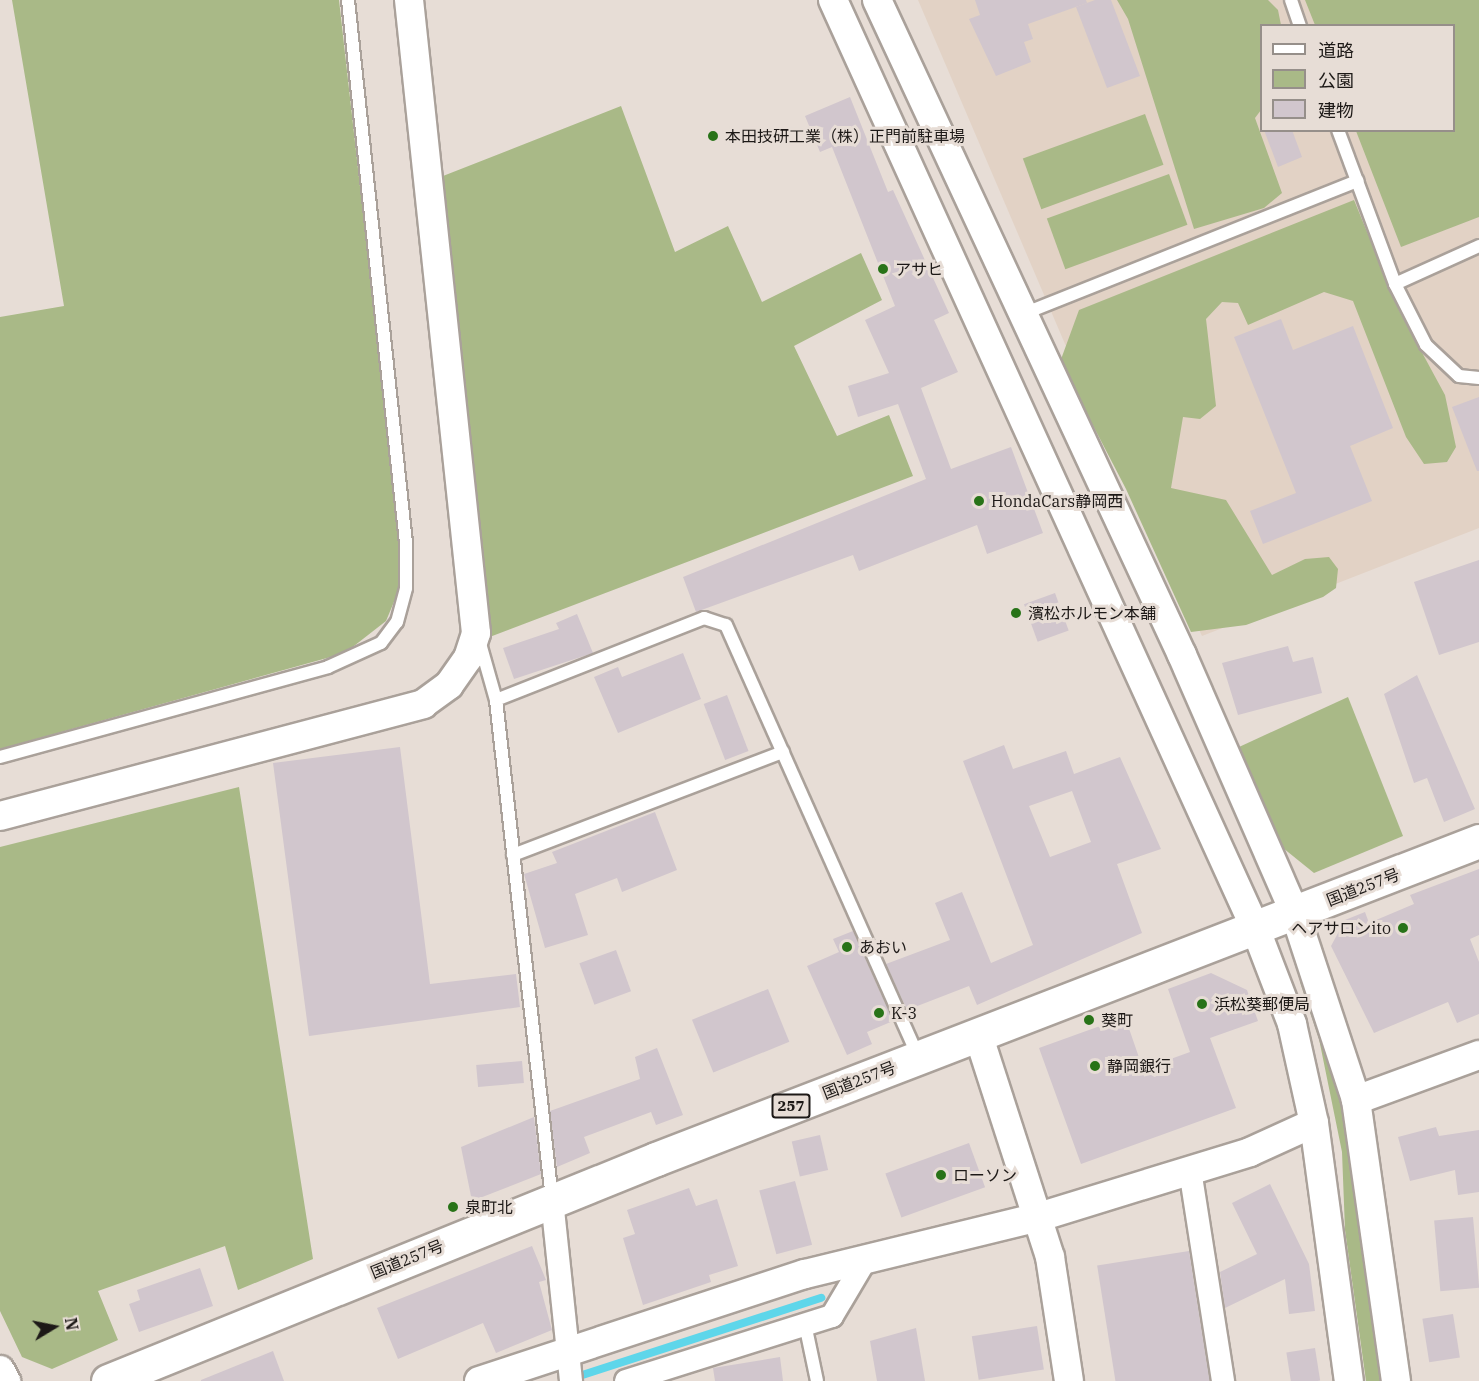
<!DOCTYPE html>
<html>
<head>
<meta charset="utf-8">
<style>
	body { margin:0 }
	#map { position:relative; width:1479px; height:1381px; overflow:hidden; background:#e7ddd6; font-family:"IBM Plex Serif","Noto Sans JP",serif }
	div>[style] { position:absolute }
	.built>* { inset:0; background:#e2d2c5 }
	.green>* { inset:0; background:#a9b987; transform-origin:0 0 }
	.stream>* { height:8px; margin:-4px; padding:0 4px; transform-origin:4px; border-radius:4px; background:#5ed6ea }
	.building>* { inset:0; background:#d1c6cd; transform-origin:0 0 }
	.roads { filter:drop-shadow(2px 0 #aaa19a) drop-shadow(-2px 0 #aaa19a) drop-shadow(0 2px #aaa19a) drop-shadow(0 -2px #aaa19a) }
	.service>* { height:12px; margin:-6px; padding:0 6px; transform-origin:6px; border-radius:6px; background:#fff }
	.minor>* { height:22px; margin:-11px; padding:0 11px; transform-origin:11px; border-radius:11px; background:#fff }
	.tertiary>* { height:28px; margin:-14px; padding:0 14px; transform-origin:14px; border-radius:14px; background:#fff }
	.trunk>* { height:33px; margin:-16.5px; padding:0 16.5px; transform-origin:16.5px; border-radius:16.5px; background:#fff }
	.dots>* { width:16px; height:16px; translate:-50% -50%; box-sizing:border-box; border:3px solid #e7ddd6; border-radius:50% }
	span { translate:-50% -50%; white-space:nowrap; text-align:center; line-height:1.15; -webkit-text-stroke:6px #e7ddd6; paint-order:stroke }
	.shield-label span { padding:2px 4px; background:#e7ddd6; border:2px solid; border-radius:4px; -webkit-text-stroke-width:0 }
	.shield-label { font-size:15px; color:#1d1917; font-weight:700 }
	.poi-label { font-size:16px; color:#1d1917 }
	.left { translate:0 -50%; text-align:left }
	.right { translate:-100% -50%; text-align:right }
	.street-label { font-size:16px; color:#1d1917 }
	.legend { position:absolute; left:1260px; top:24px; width:195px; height:108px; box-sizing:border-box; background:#e7ddd6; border:2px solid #968f8a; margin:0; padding:8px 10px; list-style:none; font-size:18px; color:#1d1917 }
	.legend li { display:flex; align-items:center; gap:12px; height:30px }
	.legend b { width:30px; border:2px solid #968f8a }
	.north { position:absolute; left:24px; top:1297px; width:60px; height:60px; -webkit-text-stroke:4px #e7ddd6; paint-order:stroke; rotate:80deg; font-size:16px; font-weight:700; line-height:24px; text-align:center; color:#1d1917 }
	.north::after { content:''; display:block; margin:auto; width:21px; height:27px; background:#1d1917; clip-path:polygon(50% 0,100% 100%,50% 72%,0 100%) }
</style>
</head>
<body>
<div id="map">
	<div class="built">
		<i style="clip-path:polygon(evenodd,918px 0,1479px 0,1479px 528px,1202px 636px,1065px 344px,918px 0,1262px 26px,1454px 26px,1454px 130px,1262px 130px,1262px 26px)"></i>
	</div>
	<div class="green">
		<i style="clip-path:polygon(12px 0,339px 0,402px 560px,401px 585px,386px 621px,345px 653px,0 749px,0 317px,64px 306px)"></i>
		<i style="clip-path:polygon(1117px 0,1268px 0,1278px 10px,1281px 25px,1262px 26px,1261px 110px,1255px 118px,1282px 193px,1264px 208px,1194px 229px,1128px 19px)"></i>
		<i style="clip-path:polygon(1305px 0,1479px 0,1479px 217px,1401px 247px,1356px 131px,1454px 130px,1454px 26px,1315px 25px)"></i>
		<i style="clip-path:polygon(621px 106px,675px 252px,728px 226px,762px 302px,861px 253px,882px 300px,794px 346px,837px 436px,889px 415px,913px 476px,487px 638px,443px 176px)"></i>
		<i style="left:1145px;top:114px;width:54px;height:130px;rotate:70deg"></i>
		<i style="left:1169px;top:174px;width:54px;height:130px;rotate:70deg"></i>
		<i style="clip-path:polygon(1354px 200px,1399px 310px,1445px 395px,1456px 447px,1447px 462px,1424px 464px,1406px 437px,1353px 301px,1324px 292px,1248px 325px,1238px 303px,1222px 302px,1206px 319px,1216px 406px,1200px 419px,1183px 417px,1171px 488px,1226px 500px,1272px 575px,1305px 559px,1329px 557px,1338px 569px,1336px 588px,1323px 597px,1246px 625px,1191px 632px,1126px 489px,1060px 362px,1079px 310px)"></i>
		<i style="clip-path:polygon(1348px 697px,1403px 836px,1314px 873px,1283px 848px,1239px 747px)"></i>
		<i style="clip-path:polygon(239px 787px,313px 1259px,238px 1290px,225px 1246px,98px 1291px,118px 1340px,52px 1369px,22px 1357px,0 1311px,0 847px)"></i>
		<i style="clip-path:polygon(1307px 979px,1344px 1108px,1383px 1381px,1366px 1381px,1345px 1230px,1342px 1152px,1319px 1039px,1300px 982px)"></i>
	</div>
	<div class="stream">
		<i style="left:573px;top:1378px;width:261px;rotate:-17.9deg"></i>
	</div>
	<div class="building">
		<i style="clip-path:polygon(975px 0,1086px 0,1087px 3px,1028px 24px,1033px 39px,1024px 42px,1031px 62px,996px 76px,969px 19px,980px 15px)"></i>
		<i style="clip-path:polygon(1095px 0,1111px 0,1140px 76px,1107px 88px,1076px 7px)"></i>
		<i style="clip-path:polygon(850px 97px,888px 192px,893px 190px,949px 313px,934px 320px,958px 372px,921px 388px,951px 469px,1011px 447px,1043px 533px,987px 554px,977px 525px,859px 571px,853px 555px,696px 612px,683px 577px,926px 479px,898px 404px,858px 417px,848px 386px,889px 373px,865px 320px,895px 306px,832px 147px,820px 152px,805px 116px)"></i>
		<i style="clip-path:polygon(1264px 130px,1292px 130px,1302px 157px,1278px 167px)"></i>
		<i style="clip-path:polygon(1281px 319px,1293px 350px,1353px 326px,1393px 428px,1350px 446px,1372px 501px,1263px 544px,1250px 511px,1296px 493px,1234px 337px)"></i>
		<i style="clip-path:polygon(1479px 397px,1479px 471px,1477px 471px,1452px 407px)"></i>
		<i style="clip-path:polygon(1479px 560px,1479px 642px,1439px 655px,1414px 582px)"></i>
		<i style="left:1055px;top:593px;width:40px;height:33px;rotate:70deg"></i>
		<i style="clip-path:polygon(577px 614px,593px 653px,514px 679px,503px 648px,559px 629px,556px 623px)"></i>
		<i style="clip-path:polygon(1288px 646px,1293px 662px,1313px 657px,1322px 693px,1238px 715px,1222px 663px)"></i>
		<i style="clip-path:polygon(683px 653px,701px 699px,618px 733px,594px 677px,618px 667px,622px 677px)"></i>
		<i style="clip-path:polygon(1417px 675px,1475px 809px,1444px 822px,1427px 778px,1414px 783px,1384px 694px)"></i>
		<i style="left:727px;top:695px;width:60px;height:25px;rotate:69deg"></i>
		<i style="clip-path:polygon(evenodd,1004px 745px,1013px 769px,1066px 751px,1074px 774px,1120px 757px,1161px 849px,1117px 864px,1142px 933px,977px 1005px,969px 986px,907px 1010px,886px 964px,950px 940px,935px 903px,962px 892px,991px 963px,1033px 945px,963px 761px,1004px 745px,1072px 791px,1091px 842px,1050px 857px,1029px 806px,1072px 791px)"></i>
		<i style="clip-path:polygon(400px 747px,430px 984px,516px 974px,520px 1007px,309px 1036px,273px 763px)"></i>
		<i style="clip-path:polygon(655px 812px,677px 870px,622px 892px,617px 878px,575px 894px,588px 935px,545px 948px,524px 874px,557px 863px,552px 852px)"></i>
		<i style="clip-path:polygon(1479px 869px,1479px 935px,1470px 939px,1479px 962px,1479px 1014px,1457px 1023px,1448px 1002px,1374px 1033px,1331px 946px,1345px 920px,1365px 912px,1369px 923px,1414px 904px,1410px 895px)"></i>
		<i style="clip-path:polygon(853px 931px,893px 1021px,867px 1032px,872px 1044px,847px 1055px,807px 966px,839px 952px,833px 939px)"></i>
		<i style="left:616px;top:950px;width:44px;height:39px;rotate:70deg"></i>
		<i style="clip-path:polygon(1211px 973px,1247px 990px,1258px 1021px,1210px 1038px,1236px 1108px,1081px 1164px,1039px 1048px,1125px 1017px,1143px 1069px,1190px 1052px,1168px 989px)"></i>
		<i style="left:768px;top:989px;width:57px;height:82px;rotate:68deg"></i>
		<i style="clip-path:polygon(657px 1048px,683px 1115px,656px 1125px,651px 1112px,584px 1137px,590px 1153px,557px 1167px,550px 1111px,640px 1079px,635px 1057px)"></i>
		<i style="left:522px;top:1061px;width:22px;height:46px;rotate:85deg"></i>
		<i style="clip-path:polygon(534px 1117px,541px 1174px,472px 1201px,461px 1147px)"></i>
		<i style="clip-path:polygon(1436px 1127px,1439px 1136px,1479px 1130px,1479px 1192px,1458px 1195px,1455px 1170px,1410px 1181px,1398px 1137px)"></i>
		<i style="left:820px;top:1135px;width:36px;height:29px;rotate:77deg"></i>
		<i style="left:969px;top:1143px;width:47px;height:89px;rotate:70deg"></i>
		<i style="left:795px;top:1181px;width:66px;height:37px;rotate:75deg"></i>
		<i style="clip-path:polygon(1270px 1184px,1309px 1264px,1315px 1311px,1289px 1314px,1285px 1279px,1225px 1308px,1220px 1272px,1257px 1254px,1232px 1203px)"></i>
		<i style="clip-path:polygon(689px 1188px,696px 1206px,717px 1199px,738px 1266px,709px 1275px,711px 1282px,643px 1305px,623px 1238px,635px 1234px,627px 1210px)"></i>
		<i style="left:1473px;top:1217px;width:71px;height:39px;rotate:85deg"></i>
		<i style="clip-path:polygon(532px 1246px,546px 1280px,539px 1282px,552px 1330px,496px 1353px,483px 1323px,398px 1359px,377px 1308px)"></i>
		<i style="left:1189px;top:1251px;width:132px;height:93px;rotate:81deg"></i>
		<i style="clip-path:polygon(200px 1268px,213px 1306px,139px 1332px,129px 1304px,140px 1300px,137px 1290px)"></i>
		<i style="left:1453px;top:1314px;width:44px;height:31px;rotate:81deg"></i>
		<i style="left:1037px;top:1326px;width:44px;height:66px;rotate:81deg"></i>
		<i style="clip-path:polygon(916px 1328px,925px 1381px,877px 1381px,870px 1341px)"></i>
		<i style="left:1315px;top:1348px;width:33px;height:29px;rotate:81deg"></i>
		<i style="clip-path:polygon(273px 1351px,284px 1381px,201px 1381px,201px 1380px)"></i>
		<i style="clip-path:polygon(780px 1357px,783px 1381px,715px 1381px,713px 1368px)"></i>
	</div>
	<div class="roads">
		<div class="service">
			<i style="left:1291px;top:0;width:28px;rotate:71deg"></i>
			<i style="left:1357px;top:181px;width:110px;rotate:69.7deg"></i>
			<i style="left:1395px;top:284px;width:92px;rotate:-24.3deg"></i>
			<i style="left:1395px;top:284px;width:68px;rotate:63.1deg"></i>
			<i style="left:1426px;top:345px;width:45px;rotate:43.2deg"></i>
			<i style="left:1459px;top:376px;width:20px;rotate:6deg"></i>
			<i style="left:1023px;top:314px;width:360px;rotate:-21.7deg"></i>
			<i style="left:1357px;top:181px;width:54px;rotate:-110.4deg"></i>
			<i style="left:479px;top:640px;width:62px;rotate:74.2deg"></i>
			<i style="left:496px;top:700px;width:502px;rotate:83.6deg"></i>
			<i style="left:496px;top:700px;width:224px;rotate:-21.5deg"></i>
			<i style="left:704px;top:618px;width:23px;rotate:18deg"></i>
			<i style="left:726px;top:625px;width:472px;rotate:66deg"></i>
			<i style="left:0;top:757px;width:340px;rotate:-15.3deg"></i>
			<i style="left:328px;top:667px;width:58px;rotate:-24.4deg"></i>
			<i style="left:381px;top:643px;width:26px;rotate:-53deg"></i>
			<i style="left:397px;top:622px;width:35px;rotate:-75deg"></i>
			<i style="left:406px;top:588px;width:45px;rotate:-90deg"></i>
			<i style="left:406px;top:543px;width:546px;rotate:-96.1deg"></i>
			<i style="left:513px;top:855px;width:289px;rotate:-20.9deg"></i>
			<i style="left:805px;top:1324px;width:58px;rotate:78.1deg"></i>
		</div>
		<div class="minor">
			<i style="left:1190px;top:1170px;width:214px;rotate:81.1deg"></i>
			<i style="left:552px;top:1200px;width:182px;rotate:84deg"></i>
			<i style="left:626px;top:1381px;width:216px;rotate:-17.5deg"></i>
			<i style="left:832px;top:1316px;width:69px;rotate:-59.3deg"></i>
		</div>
		<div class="tertiary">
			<i style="left:833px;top:0;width:1022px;rotate:65.54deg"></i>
			<i style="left:1256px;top:930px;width:101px;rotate:69deg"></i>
			<i style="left:1292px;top:1024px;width:101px;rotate:77.5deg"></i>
			<i style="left:1314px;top:1123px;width:260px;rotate:82.3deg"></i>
			<i style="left:877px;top:0;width:723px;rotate:65.03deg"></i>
			<i style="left:1182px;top:655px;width:283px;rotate:66.4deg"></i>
			<i style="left:1295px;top:914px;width:196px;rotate:71.8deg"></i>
			<i style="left:1356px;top:1100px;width:284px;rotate:81.9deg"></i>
			<i style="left:0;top:816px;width:438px;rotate:-14.8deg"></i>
			<i style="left:423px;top:704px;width:32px;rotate:-36deg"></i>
			<i style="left:449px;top:685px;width:33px;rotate:-55deg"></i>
			<i style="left:468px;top:658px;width:26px;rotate:-72deg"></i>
			<i style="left:476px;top:633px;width:637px;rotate:-96.04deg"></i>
			<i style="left:978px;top:1034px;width:234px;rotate:72.1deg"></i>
			<i style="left:1050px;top:1257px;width:125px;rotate:81.3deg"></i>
			<i style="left:1356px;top:1100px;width:131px;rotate:-20.1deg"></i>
			<i style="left:0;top:1370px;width:13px;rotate:61deg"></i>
			<i style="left:479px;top:1381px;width:343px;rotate:-18.2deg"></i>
			<i style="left:805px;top:1274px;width:241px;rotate:-13.7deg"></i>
			<i style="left:1039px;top:1217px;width:221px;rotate:-17.1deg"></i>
			<i style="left:1250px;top:1152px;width:70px;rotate:-24.4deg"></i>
		</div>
		<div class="trunk">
			<i style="left:108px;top:1381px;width:591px;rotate:-22.05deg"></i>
			<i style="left:656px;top:1159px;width:882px;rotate:-21.13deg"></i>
		</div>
	</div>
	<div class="dots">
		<i style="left:713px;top:136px;background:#287318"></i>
		<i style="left:883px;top:269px;background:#287318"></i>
		<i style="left:979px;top:501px;background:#287318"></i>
		<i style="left:1016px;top:613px;background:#287318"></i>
		<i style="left:1403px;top:928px;background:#287318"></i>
		<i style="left:847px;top:947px;background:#287318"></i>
		<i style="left:1202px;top:1004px;background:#287318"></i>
		<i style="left:879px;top:1013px;background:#287318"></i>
		<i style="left:1089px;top:1020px;background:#287318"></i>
		<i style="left:1095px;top:1066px;background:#287318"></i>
		<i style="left:941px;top:1175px;background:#287318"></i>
		<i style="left:453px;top:1207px;background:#287318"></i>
	</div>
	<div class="shield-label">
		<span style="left:791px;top:1106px">257</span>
	</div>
	<div class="poi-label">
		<span class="left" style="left:725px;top:136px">本田技研工業（株）正門前駐車場</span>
		<span class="left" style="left:895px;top:269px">アサヒ</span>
		<span class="left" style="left:991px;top:501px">HondaCars静岡西</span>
		<span class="left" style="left:1028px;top:613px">濱松ホルモン本舗</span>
		<span class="right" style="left:1391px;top:928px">ヘアサロンito</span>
		<span class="left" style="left:859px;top:947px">あおい</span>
		<span class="left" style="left:1214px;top:1004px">浜松葵郵便局</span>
		<span class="left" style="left:891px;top:1013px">K-3</span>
		<span class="left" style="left:1101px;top:1020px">葵町</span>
		<span class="left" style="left:1107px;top:1066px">静岡銀行</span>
		<span class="left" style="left:953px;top:1175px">ローソン</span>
		<span class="left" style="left:465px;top:1207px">泉町北</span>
	</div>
	<div class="street-label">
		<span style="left:1363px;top:887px;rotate:-21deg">国道257号</span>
		<span style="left:859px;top:1080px;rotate:-21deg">国道257号</span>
		<span style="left:407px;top:1259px;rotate:-22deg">国道257号</span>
	</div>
	<ul class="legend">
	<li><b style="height:8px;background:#fff"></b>道路</li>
	<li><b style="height:16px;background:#a9b987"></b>公園</li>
	<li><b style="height:16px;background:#d1c6cd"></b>建物</li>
	</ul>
	<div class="north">N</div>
</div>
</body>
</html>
